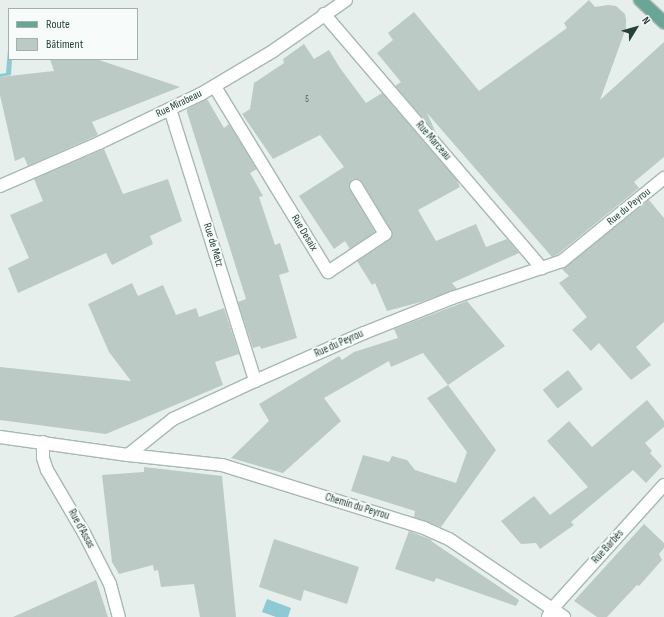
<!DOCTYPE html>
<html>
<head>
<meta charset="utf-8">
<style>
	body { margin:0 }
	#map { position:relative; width:664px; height:617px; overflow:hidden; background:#e6efeb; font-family:"Sofia Sans Condensed",sans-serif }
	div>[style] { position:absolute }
	.water>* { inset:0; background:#8ec9d4 }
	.building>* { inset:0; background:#bbcac4; transform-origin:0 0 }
	.roads { filter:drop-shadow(1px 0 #a8b8b2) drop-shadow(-1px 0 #a8b8b2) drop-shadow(0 1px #a8b8b2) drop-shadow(0 -1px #a8b8b2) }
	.minor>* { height:12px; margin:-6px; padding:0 6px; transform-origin:6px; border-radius:6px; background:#fff }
	.major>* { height:12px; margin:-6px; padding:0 6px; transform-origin:6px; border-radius:6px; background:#6aa596 }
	span { translate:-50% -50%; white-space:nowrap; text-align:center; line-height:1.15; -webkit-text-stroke:4px #f7fbf9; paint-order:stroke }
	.number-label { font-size:9px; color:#4a645c }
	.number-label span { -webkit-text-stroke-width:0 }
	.street-label { font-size:11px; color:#24423a }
	.legend { position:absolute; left:8px; top:8px; width:130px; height:52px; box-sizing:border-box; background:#f7fbf9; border:1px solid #a3b1ad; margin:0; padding:5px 7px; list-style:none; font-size:12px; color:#24423a }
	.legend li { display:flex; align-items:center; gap:8px; height:20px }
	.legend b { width:20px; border:1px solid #a3b1ad }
	.north { position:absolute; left:616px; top:8px; width:40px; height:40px; -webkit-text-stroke:3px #f7fbf9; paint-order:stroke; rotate:53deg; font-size:11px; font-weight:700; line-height:16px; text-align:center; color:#24423a }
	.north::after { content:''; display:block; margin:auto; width:14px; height:18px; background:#24423a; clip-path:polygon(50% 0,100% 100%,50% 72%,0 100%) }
</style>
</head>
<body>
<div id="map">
	<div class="water">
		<i style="clip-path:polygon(9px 38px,9px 59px,12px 59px,11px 75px,0 77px,0 74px,6px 73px)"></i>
		<i style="clip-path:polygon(267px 599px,291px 608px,288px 617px,276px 617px,262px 612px)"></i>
	</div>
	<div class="building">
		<i style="clip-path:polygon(589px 0,595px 7px,608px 5px,616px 6px,625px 14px,626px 20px,626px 28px,600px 100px,664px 42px,664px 157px,634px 182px,639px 188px,558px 254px,552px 257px,427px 113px,436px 133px,395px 86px,401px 82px,377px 53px,393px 40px,388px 33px,414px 12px,479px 91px,567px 28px,564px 23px)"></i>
		<i style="clip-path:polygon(304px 44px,314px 59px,329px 50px,340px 68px,366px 103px,382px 93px,457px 180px,460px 187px,418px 210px,436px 241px,476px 224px,486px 247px,507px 239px,519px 253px,452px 283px,457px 289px,421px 302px,387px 311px,375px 283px,372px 285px,357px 261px,389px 240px,392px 233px,362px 182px,359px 179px,352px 179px,349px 187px,375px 232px,350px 249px,345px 241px,334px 249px,299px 196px,344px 167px,320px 135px,273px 159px,242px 114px,250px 109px,254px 83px,284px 63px,283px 59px)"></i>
		<i style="clip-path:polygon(50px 59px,96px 59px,180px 87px,92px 122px,98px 135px,28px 166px,24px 157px,15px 161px,0 95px,0 77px,54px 71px)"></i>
		<i style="clip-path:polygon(207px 99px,224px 128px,229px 124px,257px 169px,250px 173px,263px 196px,259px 197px,275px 245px,280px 243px,289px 272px,279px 275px,297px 338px,261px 349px,260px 346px,253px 348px,238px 302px,246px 299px,187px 112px,187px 109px)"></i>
		<i style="clip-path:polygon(104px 149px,123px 194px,168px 179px,182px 221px,150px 236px,153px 244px,112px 265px,106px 253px,18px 293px,8px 268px,29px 258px,10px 215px,43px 201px,34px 179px)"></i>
		<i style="clip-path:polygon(649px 200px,664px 218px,664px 322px,636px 347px,651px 365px,631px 380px,599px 343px,591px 351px,572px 330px,587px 317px,559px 283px,569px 276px,562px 269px)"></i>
		<i style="clip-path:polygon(132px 283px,138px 296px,163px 285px,176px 315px,196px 308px,199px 317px,224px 308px,239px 354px,215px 362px,223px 385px,106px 434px,0 420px,0 367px,131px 381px,109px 352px,88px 304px)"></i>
		<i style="clip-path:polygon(467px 301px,505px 346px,448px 385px,423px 353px,391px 367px,389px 361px,324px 398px,341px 421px,283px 473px,231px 458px,269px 421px,259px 404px,339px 356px,342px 360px,354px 352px,398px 338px,394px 329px)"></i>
		<i style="left:568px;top:370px;width:24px;height:32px;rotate:52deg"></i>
		<i style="clip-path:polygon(448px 385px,496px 450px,441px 527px,414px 517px,415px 511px,351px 491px,363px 455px,389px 462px,392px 456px,407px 460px,415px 470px,456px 483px,467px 452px,427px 398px)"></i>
		<i style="clip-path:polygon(647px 400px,664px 421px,664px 427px,645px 443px,652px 451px,650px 453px,662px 466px,646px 483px,633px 470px,571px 522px,574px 525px,540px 549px,536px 543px,521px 544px,501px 521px,534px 496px,550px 515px,588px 487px,547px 441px,569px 421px,592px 447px)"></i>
		<i style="clip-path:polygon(144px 467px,222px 476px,236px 617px,200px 617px,194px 584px,161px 587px,158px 570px,154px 571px,153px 565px,119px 574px,112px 562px,102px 475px,144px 472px)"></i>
		<i style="clip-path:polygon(644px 524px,664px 543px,664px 548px,659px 554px,662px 560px,639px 586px,637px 585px,607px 617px,597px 617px,574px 601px)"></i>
		<i style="clip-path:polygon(409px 531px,432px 540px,431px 541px,519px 600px,516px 606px,436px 578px,434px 582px,395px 569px)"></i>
		<i style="clip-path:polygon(274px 539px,359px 567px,347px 604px,304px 590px,301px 601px,259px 587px)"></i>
		<i style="clip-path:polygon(96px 580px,108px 617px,13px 617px,69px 592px)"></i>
	</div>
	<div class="roads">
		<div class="minor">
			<i style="left:324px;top:14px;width:335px;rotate:49.4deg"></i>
			<i style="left:215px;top:87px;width:217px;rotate:58.6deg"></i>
			<i style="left:328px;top:272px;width:69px;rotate:-33.7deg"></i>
			<i style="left:385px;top:234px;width:56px;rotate:-121.1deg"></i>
			<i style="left:170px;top:109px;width:285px;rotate:72.6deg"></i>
			<i style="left:0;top:186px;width:108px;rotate:-23.5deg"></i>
			<i style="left:99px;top:143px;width:113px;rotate:-25.7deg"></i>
			<i style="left:201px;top:94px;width:84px;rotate:-30.8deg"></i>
			<i style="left:273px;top:51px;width:89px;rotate:-34.9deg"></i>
			<i style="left:0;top:437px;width:129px;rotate:8deg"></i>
			<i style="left:128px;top:455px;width:58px;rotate:-38.7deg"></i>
			<i style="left:173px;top:419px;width:90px;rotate:-24.9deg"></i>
			<i style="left:255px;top:381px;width:119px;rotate:-23.8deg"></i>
			<i style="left:364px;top:333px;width:95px;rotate:-21.7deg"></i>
			<i style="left:452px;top:298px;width:116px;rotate:-18.6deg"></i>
			<i style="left:562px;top:261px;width:132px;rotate:-39.1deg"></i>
			<i style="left:43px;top:442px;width:16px;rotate:90deg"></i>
			<i style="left:43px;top:458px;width:13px;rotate:72deg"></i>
			<i style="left:47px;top:470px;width:73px;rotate:59.6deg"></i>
			<i style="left:84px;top:533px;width:57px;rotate:63deg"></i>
			<i style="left:110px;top:584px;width:34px;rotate:75deg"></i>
			<i style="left:128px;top:455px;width:95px;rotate:6.1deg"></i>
			<i style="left:222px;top:465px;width:212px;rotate:17.3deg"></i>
			<i style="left:424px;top:528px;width:27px;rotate:24deg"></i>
			<i style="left:449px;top:539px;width:139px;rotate:34.1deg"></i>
			<i style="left:548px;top:617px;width:9px;rotate:-63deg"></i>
			<i style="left:552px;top:609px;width:167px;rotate:-47.9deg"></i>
		</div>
		<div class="major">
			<i style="left:640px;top:0;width:33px;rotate:43deg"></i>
		</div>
	</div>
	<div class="number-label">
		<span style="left:307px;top:100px">5</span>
	</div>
	<div class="street-label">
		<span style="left:179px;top:104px;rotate:-26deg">Rue Mirabeau</span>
		<span style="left:433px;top:141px;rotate:49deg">Rue Marceau</span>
		<span style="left:629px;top:207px;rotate:-39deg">Rue du Peyrou</span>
		<span style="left:304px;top:233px;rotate:59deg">Rue Desaix</span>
		<span style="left:213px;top:245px;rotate:73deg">Rue de Metz</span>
		<span style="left:339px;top:344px;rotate:-24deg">Rue du Peyrou</span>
		<span style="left:357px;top:507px;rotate:17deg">Chemin du Peyrou</span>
		<span style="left:81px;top:529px;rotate:61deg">Rue d'Assas</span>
		<span style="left:608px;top:547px;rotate:-48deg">Rue Barbès</span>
	</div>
	<ul class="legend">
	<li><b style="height:5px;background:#6aa596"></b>Route</li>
	<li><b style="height:11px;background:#bbcac4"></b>Bâtiment</li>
	</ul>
	<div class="north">N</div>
</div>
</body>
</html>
